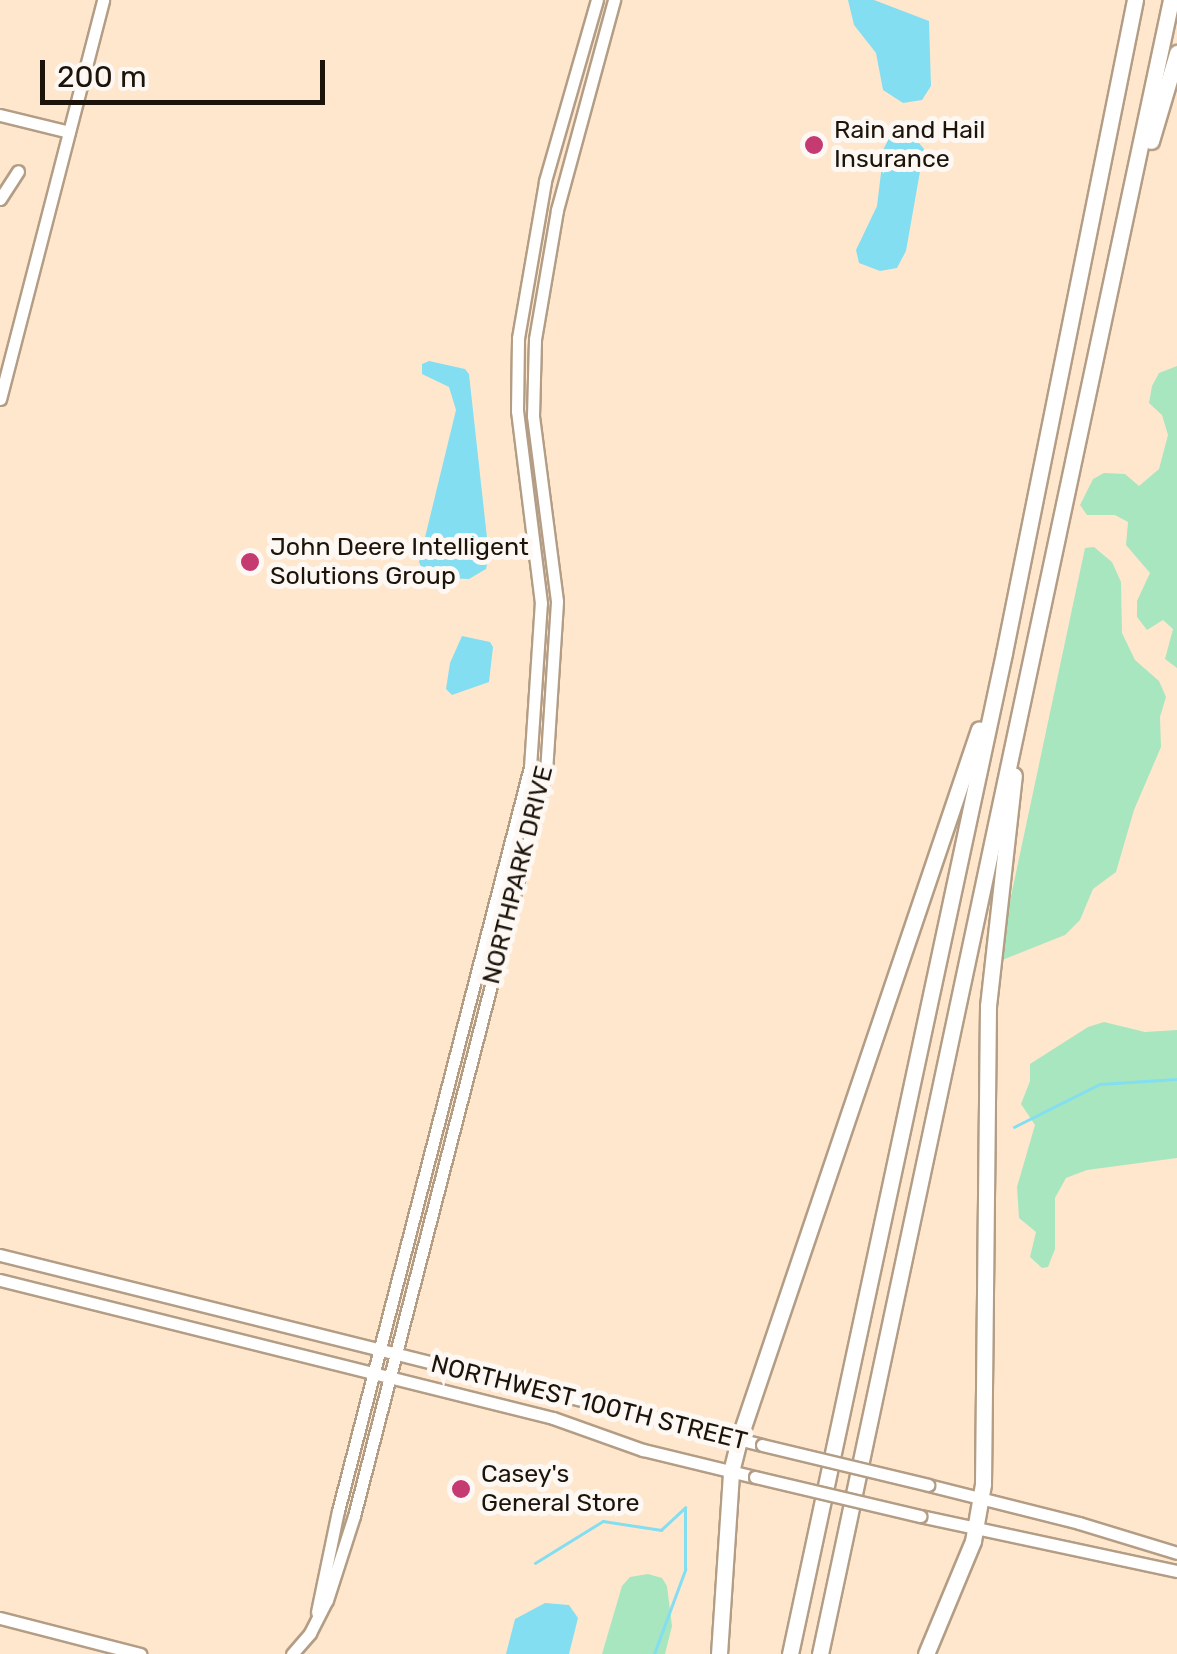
<!DOCTYPE html>
<html>
<head>
<meta charset="utf-8">
<style>
	body { margin:0 }
	#map { position:relative; width:1177px; height:1654px; overflow:hidden; background:#ffe7ce; font-family:Rubik,sans-serif }
	div>[style] { position:absolute }
	.green>* { inset:0; background:#a8e6bf }
	.water>* { inset:0; background:#84def1 }
	.stream>* { height:2.5px; margin:-1.25px; padding:0 1.25px; transform-origin:1.25px; border-radius:1.25px; background:#84def1 }
	.roads { filter:drop-shadow(2px 0 #b39d85) drop-shadow(-2px 0 #b39d85) drop-shadow(0 2px #b39d85) drop-shadow(0 -2px #b39d85) }
	.minor>* { height:11px; margin:-5.5px; padding:0 5.5px; transform-origin:5.5px; border-radius:5.5px; background:#fff }
	.highway>* { height:15px; margin:-7.5px; padding:0 7.5px; transform-origin:7.5px; border-radius:7.5px; background:#fff }
	.bridges { filter:drop-shadow(2px 0 #b39d85) drop-shadow(-2px 0 #b39d85) drop-shadow(0 2px #b39d85) drop-shadow(0 -2px #b39d85) }
	.minor-bridge>* { height:11px; margin:-5.5px; padding:0 5.5px; transform-origin:5.5px; border-radius:5.5px; background:#fff }
	.dots>* { width:28px; height:28px; translate:-50% -50%; box-sizing:border-box; border:5px solid #fdf8f3; border-radius:50% }
	span { translate:-50% -50%; white-space:nowrap; text-align:center; line-height:1.15; -webkit-text-stroke:10px #fdf8f3; paint-order:stroke }
	.poi-label { font-size:25px; color:#1c140b }
	.left { translate:0 -50%; text-align:left }
	.street-label { font-size:25px; color:#1c140b }
	.scale { position:absolute; left:40px; top:60px; width:285px; height:45px; box-sizing:border-box; border:5px solid #1c140b; border-top:0; padding-left:12px; font-size:30px; line-height:35px; white-space:nowrap; color:#1c140b; -webkit-text-stroke:8px #fdf8f3; paint-order:stroke }
</style>
</head>
<body>
<div id="map">
	<div class="green">
		<i style="clip-path:polygon(1177px 366px,1177px 668px,1165px 659px,1173px 629px,1163px 620px,1147px 630px,1137px 617px,1137px 601px,1150px 573px,1126px 545px,1128px 522px,1115px 515px,1087px 515px,1080px 505px,1093px 479px,1104px 473px,1125px 474px,1139px 486px,1159px 469px,1168px 435px,1162px 415px,1149px 403px,1152px 386px,1159px 373px)"></i>
		<i style="clip-path:polygon(1094px 547px,1112px 562px,1121px 582px,1122px 633px,1135px 660px,1159px 681px,1166px 697px,1160px 717px,1161px 747px,1134px 810px,1116px 872px,1093px 889px,1080px 920px,1065px 935px,997px 962px,1085px 548px)"></i>
		<i style="clip-path:polygon(1104px 1022px,1145px 1032px,1177px 1030px,1177px 1158px,1087px 1170px,1066px 1178px,1055px 1198px,1055px 1249px,1048px 1267px,1042px 1268px,1030px 1257px,1036px 1232px,1019px 1218px,1017px 1187px,1035px 1125px,1021px 1104px,1030px 1081px,1030px 1064px,1088px 1027px)"></i>
		<i style="clip-path:polygon(648px 1574px,662px 1578px,667px 1586px,672px 1626px,665px 1654px,602px 1654px,622px 1586px,630px 1577px)"></i>
	</div>
	<div class="water">
		<i style="clip-path:polygon(848px 0,874px 0,929px 21px,931px 86px,922px 100px,903px 103px,883px 90px,876px 53px,854px 25px)"></i>
		<i style="clip-path:polygon(896px 125px,904px 125px,924px 149px,906px 251px,897px 268px,880px 271px,859px 263px,856px 250px,877px 206px,884px 148px)"></i>
		<i style="clip-path:polygon(429px 361px,465px 369px,469px 374px,489px 556px,486px 569px,469px 579px,443px 578px,423px 571px,419px 562px,456px 410px,449px 387px,422px 374px,422px 364px)"></i>
		<i style="clip-path:polygon(462px 636px,490px 642px,493px 647px,489px 682px,452px 695px,446px 689px,450px 663px)"></i>
		<i style="clip-path:polygon(545px 1603px,569px 1605px,578px 1618px,569px 1654px,506px 1654px,515px 1619px)"></i>
	</div>
	<div class="stream">
		<i style="left:1014px;top:1127px;width:96px;rotate:-26.6deg"></i>
		<i style="left:1100px;top:1084px;width:77px;rotate:-3.7deg"></i>
		<i style="left:535px;top:1563px;width:80px;rotate:-31.7deg"></i>
		<i style="left:603px;top:1521px;width:59px;rotate:8.8deg"></i>
		<i style="left:661px;top:1530px;width:33px;rotate:-43deg"></i>
		<i style="left:654px;top:1654px;width:90px;rotate:-69.7deg"></i>
		<i style="left:685px;top:1570px;width:60px;rotate:-90deg"></i>
	</div>
	<div class="roads">
		<div class="minor">
			<i style="left:0;top:115px;width:71px;rotate:13.8deg"></i>
			<i style="left:0;top:199px;width:33px;rotate:-57deg"></i>
			<i style="left:0;top:399px;width:412px;rotate:-75.5deg"></i>
			<i style="left:0;top:1255px;width:785px;rotate:14deg"></i>
			<i style="left:0;top:1280px;width:570px;rotate:14.01deg"></i>
			<i style="left:553px;top:1418px;width:96px;rotate:19.6deg"></i>
			<i style="left:643px;top:1450px;width:115px;rotate:13.6deg"></i>
			<i style="left:928px;top:1485px;width:156px;rotate:14.1deg"></i>
			<i style="left:1079px;top:1523px;width:102px;rotate:17deg"></i>
			<i style="left:920px;top:1516px;width:263px;rotate:12.1deg"></i>
			<i style="left:317px;top:1612px;width:103px;rotate:-78.3deg"></i>
			<i style="left:338px;top:1511px;width:768px;rotate:-75.53deg"></i>
			<i style="left:530px;top:767px;width:164px;rotate:-86.2deg"></i>
			<i style="left:541px;top:603px;width:193px;rotate:-97.1deg"></i>
			<i style="left:517px;top:411px;width:73px;rotate:-89.2deg"></i>
			<i style="left:518px;top:338px;width:159px;rotate:-80.2deg"></i>
			<i style="left:545px;top:181px;width:188px;rotate:-74deg"></i>
			<i style="left:0;top:1618px;width:145px;rotate:14.4deg"></i>
			<i style="left:292px;top:1654px;width:28px;rotate:-49deg"></i>
			<i style="left:310px;top:1633px;width:37px;rotate:-63deg"></i>
			<i style="left:327px;top:1600px;width:88px;rotate:-72.2deg"></i>
			<i style="left:354px;top:1516px;width:768px;rotate:-75.53deg"></i>
			<i style="left:546px;top:772px;width:171px;rotate:-86.3deg"></i>
			<i style="left:557px;top:601px;width:187px;rotate:-97.4deg"></i>
			<i style="left:533px;top:416px;width:77px;rotate:-88.5deg"></i>
			<i style="left:535px;top:339px;width:131px;rotate:-80.3deg"></i>
			<i style="left:557px;top:210px;width:218px;rotate:-74.8deg"></i>
		</div>
		<div class="highway">
			<i style="left:1151px;top:141px;width:92px;rotate:-73.5deg"></i>
			<i style="left:719px;top:1654px;width:182px;rotate:-86.2deg"></i>
			<i style="left:731px;top:1472px;width:34px;rotate:-76deg"></i>
			<i style="left:739px;top:1439px;width:749px;rotate:-71.32deg"></i>
			<i style="left:790px;top:1654px;width:1024px;rotate:-77.93deg"></i>
			<i style="left:1004px;top:653px;width:666px;rotate:-78.66deg"></i>
			<i style="left:820px;top:1654px;width:1691px;rotate:-78.02deg"></i>
			<i style="left:926px;top:1654px;width:122px;rotate:-67.4deg"></i>
			<i style="left:973px;top:1541px;width:58px;rotate:-80deg"></i>
			<i style="left:983px;top:1484px;width:478px;rotate:-89.4deg"></i>
			<i style="left:988px;top:1006px;width:232px;rotate:-83.6deg"></i>
		</div>
	</div>
	<div class="bridges">
		<div class="minor-bridge">
			<i style="left:762px;top:1445px;width:171px;rotate:13.5deg"></i>
			<i style="left:755px;top:1477px;width:170px;rotate:13.3deg"></i>
		</div>
	</div>
	<div class="dots">
		<i style="left:814px;top:145px;background:#c53a70"></i>
		<i style="left:250px;top:562px;background:#c53a70"></i>
		<i style="left:461px;top:1489px;background:#c53a70"></i>
	</div>
	<div class="poi-label">
		<span class="left" style="left:834px;top:145px">Rain and Hail<br>Insurance</span>
		<span class="left" style="left:270px;top:562px">John Deere Intelligent<br>Solutions Group</span>
		<span class="left" style="left:481px;top:1489px">Casey's<br>General Store</span>
	</div>
	<div class="street-label">
		<span style="left:518px;top:875px;rotate:-76deg">NORTHPARK DRIVE</span>
		<span style="left:589px;top:1403px;rotate:14deg">NORTHWEST 100TH STREET</span>
	</div>
	<div class="scale">200 m</div>
</div>
</body>
</html>
